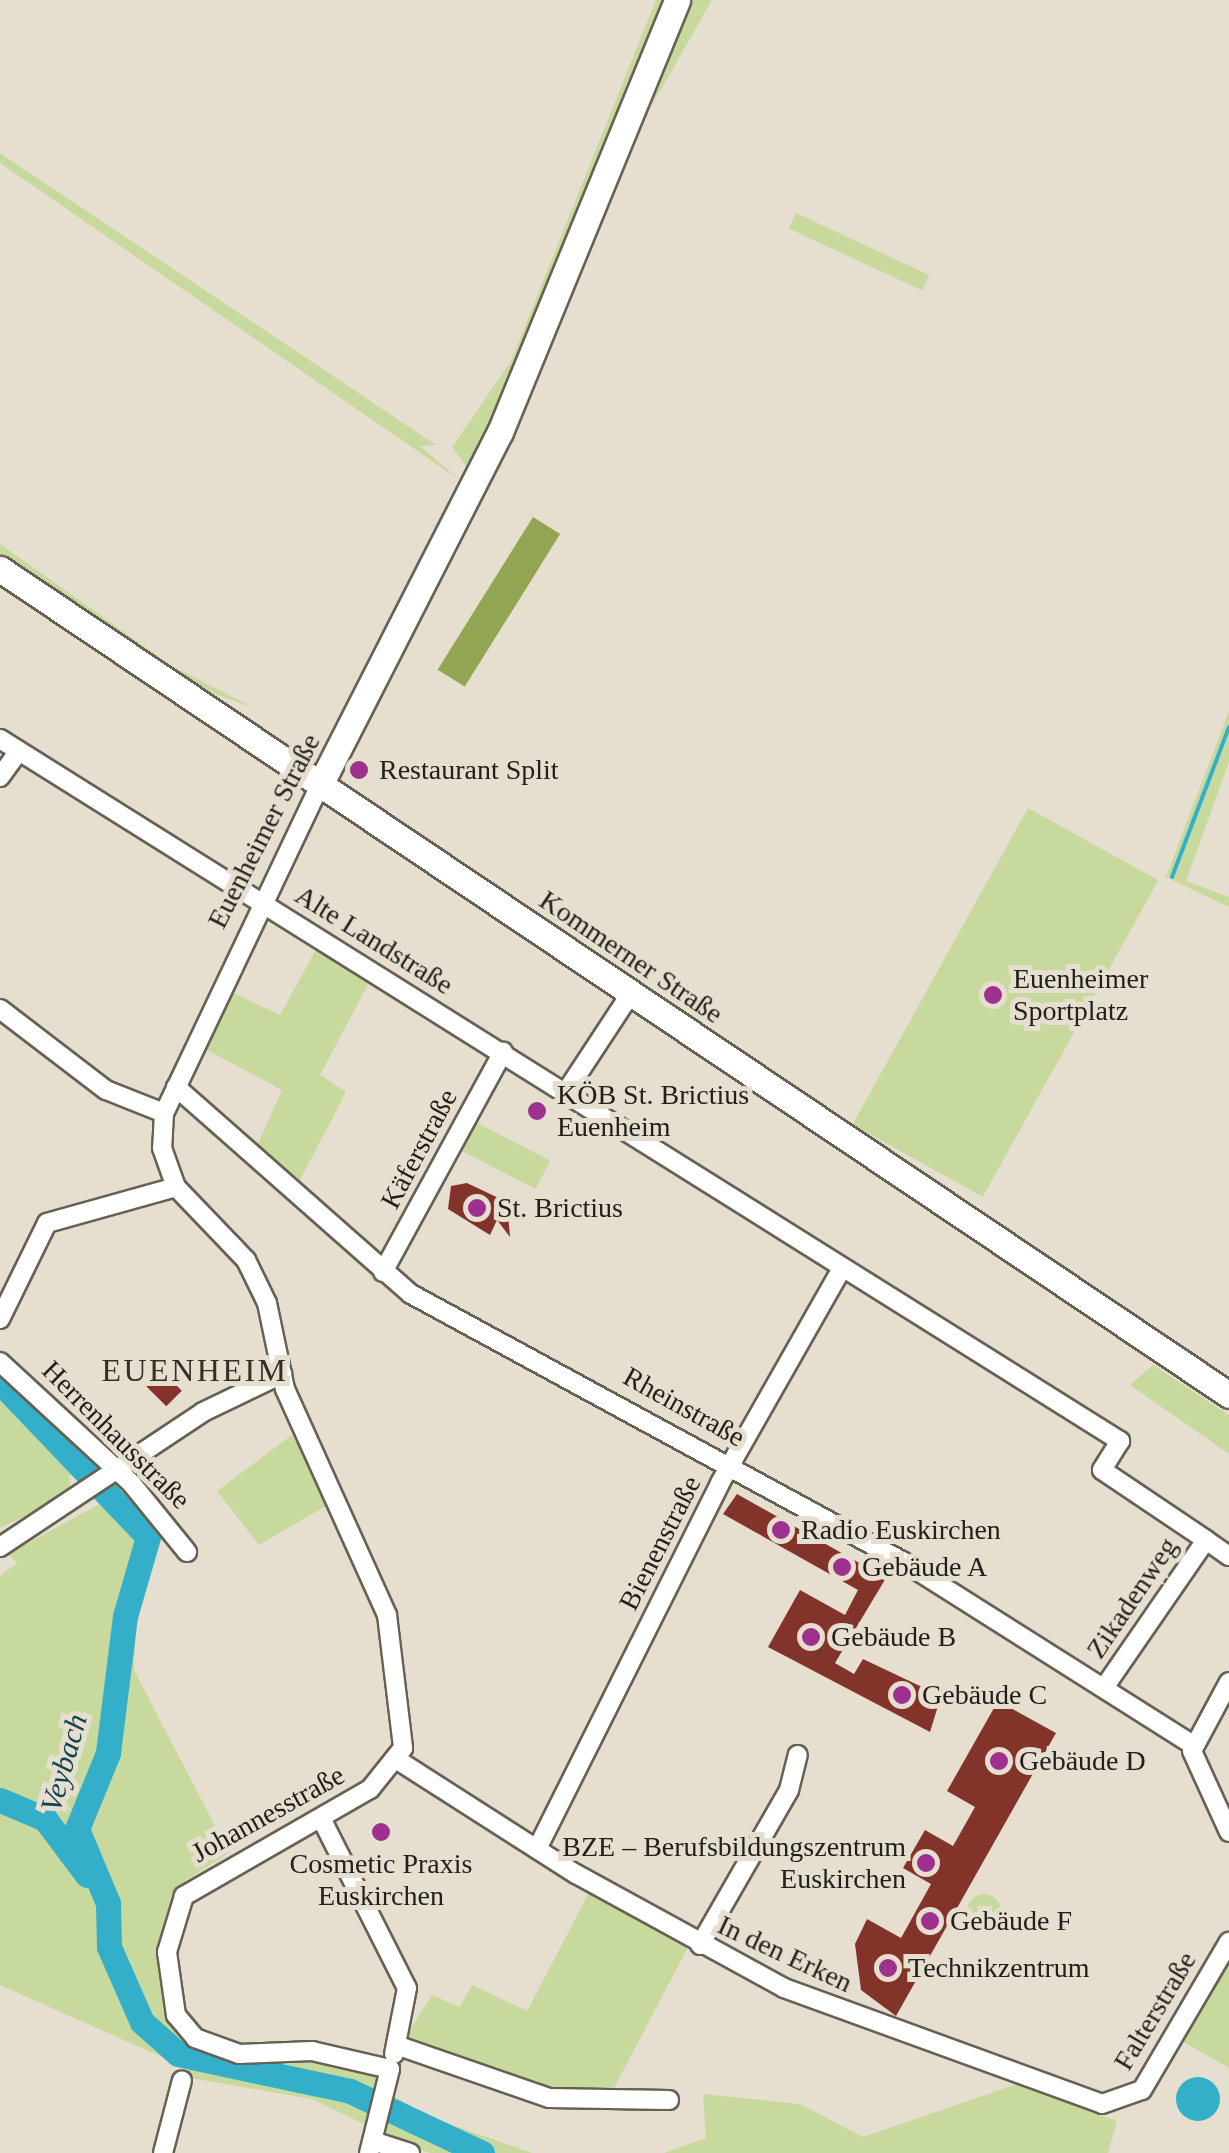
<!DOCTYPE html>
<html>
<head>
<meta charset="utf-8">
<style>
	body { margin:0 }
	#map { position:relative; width:1229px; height:2153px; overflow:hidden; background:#e6dfd0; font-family:Georgia,serif }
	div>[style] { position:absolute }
	.green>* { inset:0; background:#c8d99d; transform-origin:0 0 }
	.round { border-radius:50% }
	.forest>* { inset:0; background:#91a553; transform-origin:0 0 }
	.water>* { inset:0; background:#34afca }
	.stream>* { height:4px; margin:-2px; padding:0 2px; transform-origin:2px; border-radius:2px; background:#34afca }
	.river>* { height:25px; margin:-12.5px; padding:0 12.5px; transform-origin:12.5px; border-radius:12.5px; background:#34afca }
	.building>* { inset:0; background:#83342a; transform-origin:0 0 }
	.roads { filter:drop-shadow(2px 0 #676154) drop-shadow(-2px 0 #676154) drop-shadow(0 2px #676154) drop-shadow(0 -2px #676154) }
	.street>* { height:18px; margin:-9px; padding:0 9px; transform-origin:9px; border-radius:9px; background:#fff }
	.primary>* { height:25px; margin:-12.5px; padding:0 12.5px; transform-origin:12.5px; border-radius:12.5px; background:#fff }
	.dots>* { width:28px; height:28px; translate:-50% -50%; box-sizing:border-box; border:5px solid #e6dfd0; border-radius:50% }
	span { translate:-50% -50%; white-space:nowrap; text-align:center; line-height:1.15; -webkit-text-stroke:10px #e6dfd0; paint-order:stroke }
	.poi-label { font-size:28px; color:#22201b }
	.left { translate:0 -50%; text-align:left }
	.right { translate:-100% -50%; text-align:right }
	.street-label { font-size:28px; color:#22201b }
	.water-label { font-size:30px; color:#0e434f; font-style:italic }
	.quarter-label { font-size:32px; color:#342f23; letter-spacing:2.5px }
</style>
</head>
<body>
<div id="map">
	<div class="green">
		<i style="clip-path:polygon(656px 0,668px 0,512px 383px,466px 466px,452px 447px,511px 361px)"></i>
		<i style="clip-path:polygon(694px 0,712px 0,651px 107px,666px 66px)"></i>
		<i style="clip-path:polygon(0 153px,436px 445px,420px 446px,461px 481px,0 163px)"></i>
		<i style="left:796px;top:213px;width:147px;height:17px;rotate:25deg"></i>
		<i style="clip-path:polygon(0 544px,172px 666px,256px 709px,194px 686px,0 555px)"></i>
		<i style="clip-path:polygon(1229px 711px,1229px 762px,1186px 881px,1229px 897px,1229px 907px,1166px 877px)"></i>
		<i style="left:1028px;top:808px;width:149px;height:362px;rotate:29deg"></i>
		<i style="clip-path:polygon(319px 944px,371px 979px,320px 1075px,346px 1092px,300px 1180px,258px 1144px,282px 1090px,205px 1049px,229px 991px,280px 1015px)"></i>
		<i style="left:471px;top:1120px;width:89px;height:32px;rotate:27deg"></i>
		<i style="clip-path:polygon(1153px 1365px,1229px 1415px,1229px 1454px,1130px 1385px)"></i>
		<i style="clip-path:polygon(0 1370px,106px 1468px,84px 1484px,69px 1474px,70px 1495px,0 1528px)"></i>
		<i style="clip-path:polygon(292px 1435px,331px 1503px,259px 1545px,217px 1491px)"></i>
		<i style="clip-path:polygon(117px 1483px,158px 1538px,136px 1610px,134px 1670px,229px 1853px,186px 1880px,169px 1907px,161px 1939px,174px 2028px,181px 2044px,372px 2070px,380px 2076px,377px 2097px,189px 2055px,367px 2102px,375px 2106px,370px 2127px,312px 2099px,190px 2078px,189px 2069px,0 1985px,0 1576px,17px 1563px,8px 1554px,105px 1501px)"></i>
		<i style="clip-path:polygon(590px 1891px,689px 1945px,611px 2094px,561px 2095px,405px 2038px,432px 1995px,460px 2007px,472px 1985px,527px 2011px)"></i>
		<i class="round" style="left:967px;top:1894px;width:34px;height:34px"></i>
		<i style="clip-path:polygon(1229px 1955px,1229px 2068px,1182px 2041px,1135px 2120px)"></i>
		<i style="clip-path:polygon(1017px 2084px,1117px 2121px,1108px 2153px,664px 2153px,706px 2138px,703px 2094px,800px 2104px,863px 2137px)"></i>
		<i style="clip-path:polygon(391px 2094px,429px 2117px,532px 2153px,430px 2153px,390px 2138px,383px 2128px)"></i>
	</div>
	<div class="forest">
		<i style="left:533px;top:517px;width:32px;height:180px;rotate:32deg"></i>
	</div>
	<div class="water">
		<i class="round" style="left:1176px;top:2077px;width:44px;height:44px"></i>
	</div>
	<div class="stream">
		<i style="left:1172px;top:877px;width:160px;rotate:-69.2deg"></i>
	</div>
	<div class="river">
		<i style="left:0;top:1382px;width:214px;rotate:46.3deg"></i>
		<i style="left:148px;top:1537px;width:82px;rotate:106.2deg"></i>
		<i style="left:125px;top:1616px;width:138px;rotate:97.1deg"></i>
		<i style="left:108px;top:1753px;width:82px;rotate:112.2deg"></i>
		<i style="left:77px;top:1829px;width:80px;rotate:67.3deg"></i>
		<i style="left:108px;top:1903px;width:44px;rotate:88.7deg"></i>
		<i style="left:109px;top:1947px;width:82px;rotate:66.3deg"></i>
		<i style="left:142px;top:2022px;width:48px;rotate:41.6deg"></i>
		<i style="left:178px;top:2054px;width:176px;rotate:12.1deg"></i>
		<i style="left:350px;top:2091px;width:146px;rotate:25.2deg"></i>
		<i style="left:0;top:1800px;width:49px;rotate:22.9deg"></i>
		<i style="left:45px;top:1819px;width:70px;rotate:53.1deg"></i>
	</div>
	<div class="building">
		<i style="clip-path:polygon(467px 1183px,507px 1202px,510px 1237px,497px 1220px,490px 1235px,448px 1209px,451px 1186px)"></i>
		<i style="left:162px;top:1371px;width:28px;height:22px;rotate:45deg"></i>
		<i style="clip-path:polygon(737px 1494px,886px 1578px,835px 1663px,854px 1674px,863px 1659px,941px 1696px,930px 1732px,768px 1647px,800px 1590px,845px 1615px,858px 1590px,723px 1514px)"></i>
		<i style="clip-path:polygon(998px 1701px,1056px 1733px,896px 2016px,861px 1990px,855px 1944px,867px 1919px,901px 1938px,931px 1884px,903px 1868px,925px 1830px,953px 1846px,975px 1807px,947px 1791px)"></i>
	</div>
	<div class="roads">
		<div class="street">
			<i style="left:0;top:739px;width:1322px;rotate:32.08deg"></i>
			<i style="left:1120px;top:1441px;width:34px;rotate:122deg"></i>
			<i style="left:1102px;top:1470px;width:125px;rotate:33.9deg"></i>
			<i style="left:1206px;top:1540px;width:180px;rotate:124.6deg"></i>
			<i style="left:0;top:777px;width:32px;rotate:-54deg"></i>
			<i style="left:320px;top:785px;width:363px;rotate:115.4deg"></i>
			<i style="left:164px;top:1113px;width:35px;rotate:93deg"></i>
			<i style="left:162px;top:1148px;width:41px;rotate:70.3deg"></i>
			<i style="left:176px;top:1187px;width:101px;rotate:46.2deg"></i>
			<i style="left:246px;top:1260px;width:48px;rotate:64deg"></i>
			<i style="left:267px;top:1303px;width:88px;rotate:78.2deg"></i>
			<i style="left:285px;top:1389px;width:248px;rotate:65.7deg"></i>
			<i style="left:387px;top:1615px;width:134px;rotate:83.1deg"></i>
			<i style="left:403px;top:1748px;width:53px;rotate:128.8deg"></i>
			<i style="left:370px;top:1789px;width:215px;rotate:150.1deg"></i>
			<i style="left:184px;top:1896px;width:59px;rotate:106.9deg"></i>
			<i style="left:167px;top:1952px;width:64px;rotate:81.9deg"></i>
			<i style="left:176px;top:2015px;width:30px;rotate:50deg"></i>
			<i style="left:195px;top:2038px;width:47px;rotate:20deg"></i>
			<i style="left:239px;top:2054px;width:73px;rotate:-2.4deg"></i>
			<i style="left:312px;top:2051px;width:80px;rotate:13deg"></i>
			<i style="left:390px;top:2069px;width:87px;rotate:104deg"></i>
			<i style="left:0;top:1009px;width:133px;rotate:37.4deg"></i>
			<i style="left:106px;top:1090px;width:62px;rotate:21.6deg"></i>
			<i style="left:176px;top:1087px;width:313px;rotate:41.4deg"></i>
			<i style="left:411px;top:1294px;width:559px;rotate:28.54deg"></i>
			<i style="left:902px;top:1561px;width:343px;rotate:32.3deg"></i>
			<i style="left:566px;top:1092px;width:118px;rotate:-56.7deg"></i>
			<i style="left:383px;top:1272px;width:251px;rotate:-61.4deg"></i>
			<i style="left:0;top:1319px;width:107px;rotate:-63.9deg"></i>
			<i style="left:47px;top:1223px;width:134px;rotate:-15.6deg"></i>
			<i style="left:0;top:1362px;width:178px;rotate:42.7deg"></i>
			<i style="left:131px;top:1483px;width:89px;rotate:50.9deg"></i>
			<i style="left:1206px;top:1540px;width:28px;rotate:35deg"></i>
			<i style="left:0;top:1547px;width:244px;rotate:-33.6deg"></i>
			<i style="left:203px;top:1412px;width:88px;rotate:-25.7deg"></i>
			<i style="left:1229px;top:1682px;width:78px;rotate:118.2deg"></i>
			<i style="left:1192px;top:1751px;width:89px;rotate:65.4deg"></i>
			<i style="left:399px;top:1761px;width:210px;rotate:32.6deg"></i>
			<i style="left:576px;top:1874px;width:237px;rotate:28.7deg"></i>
			<i style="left:784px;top:1988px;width:338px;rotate:20deg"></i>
			<i style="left:1102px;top:2104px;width:42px;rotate:-19.3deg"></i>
			<i style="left:1142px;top:2090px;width:172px;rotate:-59.6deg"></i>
			<i style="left:322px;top:1820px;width:188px;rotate:63.2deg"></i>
			<i style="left:407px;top:1988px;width:67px;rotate:101.1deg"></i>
			<i style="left:537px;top:1849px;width:409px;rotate:-63.4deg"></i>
			<i style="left:720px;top:1483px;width:247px;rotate:-60.4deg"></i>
			<i style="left:700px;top:1945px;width:179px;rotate:-60.1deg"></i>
			<i style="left:789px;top:1790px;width:36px;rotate:-76deg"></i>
			<i style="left:396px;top:2045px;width:162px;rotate:19.1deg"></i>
			<i style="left:549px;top:2098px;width:120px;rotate:1deg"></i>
			<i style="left:373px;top:2141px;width:39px;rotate:18deg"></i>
			<i style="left:163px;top:2153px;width:75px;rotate:-75.4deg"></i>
		</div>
		<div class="primary">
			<i style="left:0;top:569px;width:1481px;rotate:33.9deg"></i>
			<i style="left:320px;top:785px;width:396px;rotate:-63deg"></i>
			<i style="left:500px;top:432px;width:467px;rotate:-67.7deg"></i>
		</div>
	</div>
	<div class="dots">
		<i style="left:359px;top:770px;background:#9e308e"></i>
		<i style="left:993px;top:995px;background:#9e308e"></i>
		<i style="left:537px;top:1111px;background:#9e308e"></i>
		<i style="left:477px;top:1208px;background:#9e308e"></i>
		<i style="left:781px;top:1530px;background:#9e308e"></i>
		<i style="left:842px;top:1567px;background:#9e308e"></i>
		<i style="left:811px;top:1637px;background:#9e308e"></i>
		<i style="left:902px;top:1695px;background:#9e308e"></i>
		<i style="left:999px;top:1761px;background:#9e308e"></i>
		<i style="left:381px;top:1832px;background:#9e308e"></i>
		<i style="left:926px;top:1863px;background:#9e308e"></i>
		<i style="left:930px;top:1921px;background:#9e308e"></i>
		<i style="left:888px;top:1968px;background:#9e308e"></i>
	</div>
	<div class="poi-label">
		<span class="left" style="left:379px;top:770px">Restaurant Split</span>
		<span class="left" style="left:1013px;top:995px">Euenheimer<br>Sportplatz</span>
		<span class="left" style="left:557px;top:1111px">KÖB St. Brictius<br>Euenheim</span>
		<span class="left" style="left:497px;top:1208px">St. Brictius</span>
		<span class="left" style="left:801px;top:1530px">Radio Euskirchen</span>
		<span class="left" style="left:862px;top:1567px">Gebäude A</span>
		<span class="left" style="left:831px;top:1637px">Gebäude B</span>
		<span class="left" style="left:922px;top:1695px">Gebäude C</span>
		<span class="left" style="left:1019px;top:1761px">Gebäude D</span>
		<span class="right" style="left:906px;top:1863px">BZE – Berufsbildungszentrum<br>Euskirchen</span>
		<span style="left:381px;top:1880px">Cosmetic Praxis<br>Euskirchen</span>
		<span class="left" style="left:950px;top:1921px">Gebäude F</span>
		<span class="left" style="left:908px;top:1968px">Technikzentrum</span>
	</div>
	<div class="street-label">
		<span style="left:264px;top:831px;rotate:-63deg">Euenheimer Straße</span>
		<span style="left:374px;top:940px;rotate:32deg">Alte Landstraße</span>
		<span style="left:631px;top:957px;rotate:34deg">Kommerner Straße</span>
		<span style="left:419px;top:1149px;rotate:-62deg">Käferstraße</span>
		<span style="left:684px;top:1407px;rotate:29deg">Rheinstraße</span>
		<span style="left:116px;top:1435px;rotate:45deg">Herrenhausstraße</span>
		<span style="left:660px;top:1543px;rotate:-63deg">Bienenstraße</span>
		<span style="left:1132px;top:1598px;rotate:-56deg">Zikadenweg</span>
		<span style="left:268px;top:1814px;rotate:-29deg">Johannesstraße</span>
		<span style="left:785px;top:1954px;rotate:25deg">In den Erken</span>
		<span style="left:1155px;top:2011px;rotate:-59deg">Falterstraße</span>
	</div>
	<div class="water-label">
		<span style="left:64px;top:1763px;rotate:-74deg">Veybach</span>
	</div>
	<div class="quarter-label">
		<span style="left:195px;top:1370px">EUENHEIM</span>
	</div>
</div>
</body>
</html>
